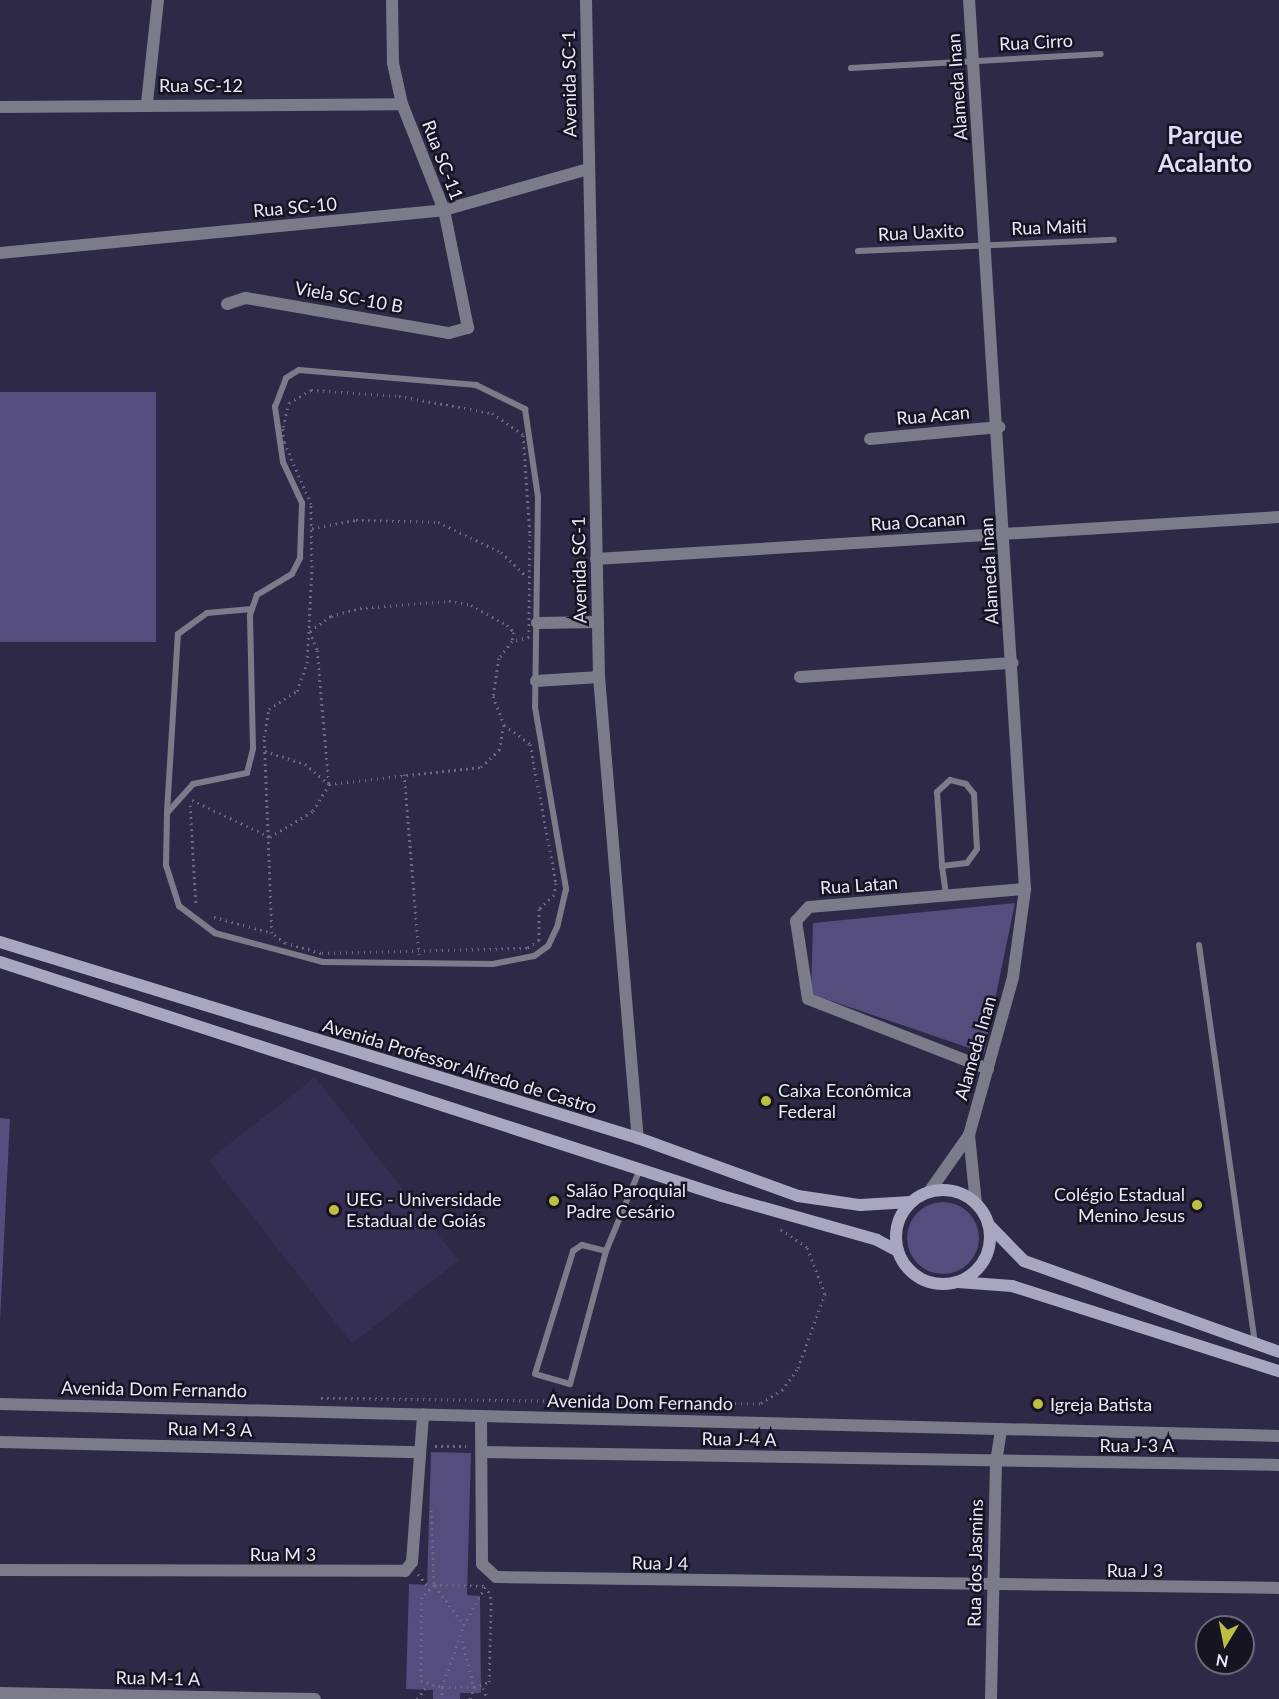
<!DOCTYPE html>
<html>
<head>
<meta charset="utf-8">
<style>
	body { margin:0 }
	#map { position:relative; width:1279px; height:1699px; overflow:hidden; background:#2d2946; font-family:Lato,sans-serif }
	div>[style] { position:absolute }
	.built>* { inset:0; background:#352f53; transform-origin:0 0 }
	.green>* { inset:0; background:#554d7e; transform-origin:0 0 }
	.round { border-radius:50% }
	.path>* { height:3px; margin-top:-1.5px; transform-origin:0; background:repeating-linear-gradient(90deg,#6c6983 0 1.5px,transparent 0 6px) }
	.lane>* { height:6px; margin:-3px; padding:0 3px; transform-origin:3px; border-radius:3px; background:#7c7b8a }
	.street>* { height:12px; margin:-6px; padding:0 6px; transform-origin:6px; border-radius:6px; background:#7c7b8a }
	.secondary>* { height:12px; margin:-6px; padding:0 6px; transform-origin:6px; border-radius:6px; background:#a9a6bf }
	.secondary>.ring { margin:-6px; padding:0; box-sizing:content-box; background:none; border:12px solid #a9a6bf; border-radius:50% }
	.dots>* { width:16px; height:16px; translate:-50% -50%; box-sizing:border-box; border:3px solid #161421; border-radius:50% }
	span { translate:-50% -50%; white-space:nowrap; text-align:center; line-height:1.15; -webkit-text-stroke:5px #161421; paint-order:stroke }
	.street-label { font-size:18px; color:#eae8fc }
	.poi-label { font-size:18px; color:#eae8fc }
	.left { translate:0 -50%; text-align:left }
	.right { translate:-100% -50%; text-align:right }
	.district-label { font-size:24px; color:#e0ddfc; font-weight:700 }
	.north { position:absolute; left:1195px; top:1615px; width:60px; height:60px; box-sizing:border-box; background:#161421; border:2px solid #6b6979; border-radius:50%; rotate:190deg; font-size:16px; font-weight:700; line-height:24px; text-align:center; color:#eae8fc }
	.north::after { content:''; display:block; margin:auto; width:21px; height:27px; background:#bdbf43; clip-path:polygon(50% 0,100% 100%,50% 72%,0 100%) }
</style>
</head>
<body>
<div id="map">
	<div class="built">
		<i style="left:315px;top:1077px;width:233px;height:135px;rotate:52deg"></i>
	</div>
	<div class="green">
		<i style="left:0;top:392px;width:156px;height:250px"></i>
		<i style="clip-path:polygon(1015px 903px,984px 1053px,811px 994px,813px 923px)"></i>
		<i style="clip-path:polygon(0 1118px,10px 1119px,0 1321px)"></i>
		<i class="round" style="left:907px;top:1202px;width:72px;height:72px"></i>
		<i style="clip-path:polygon(431px 1452px,471px 1453px,467px 1595px,480px 1596px,481px 1693px,460px 1693px,460px 1699px,433px 1699px,433px 1690px,406px 1689px,409px 1584px,427px 1585px)"></i>
	</div>
	<div class="path">
		<i style="left:311px;top:390px;width:88px;rotate:3.9deg"></i>
		<i style="left:399px;top:396px;width:95px;rotate:10.4deg"></i>
		<i style="left:492px;top:413px;width:38px;rotate:35deg"></i>
		<i style="left:523px;top:435px;width:99px;rotate:86deg"></i>
		<i style="left:530px;top:534px;width:103px;rotate:90.6deg"></i>
		<i style="left:529px;top:637px;width:17px;rotate:167deg"></i>
		<i style="left:512px;top:641px;width:21px;rotate:127deg"></i>
		<i style="left:499px;top:658px;width:38px;rotate:99deg"></i>
		<i style="left:493px;top:696px;width:31px;rotate:69deg"></i>
		<i style="left:504px;top:725px;width:32px;rotate:36deg"></i>
		<i style="left:530px;top:744px;width:141px;rotate:79.4deg"></i>
		<i style="left:556px;top:883px;width:12px;rotate:99deg"></i>
		<i style="left:554px;top:895px;width:21px;rotate:137deg"></i>
		<i style="left:539px;top:909px;width:31px;rotate:90deg"></i>
		<i style="left:539px;top:940px;width:14px;rotate:146deg"></i>
		<i style="left:527px;top:948px;width:206px;rotate:178.6deg"></i>
		<i style="left:321px;top:953px;width:37px;rotate:-164deg"></i>
		<i style="left:285px;top:943px;width:16px;rotate:-142deg"></i>
		<i style="left:272px;top:933px;width:196px;rotate:-92.3deg"></i>
		<i style="left:264px;top:737px;width:28px;rotate:-80deg"></i>
		<i style="left:269px;top:709px;width:33px;rotate:-33deg"></i>
		<i style="left:297px;top:691px;width:30px;rotate:-70deg"></i>
		<i style="left:307px;top:663px;width:96px;rotate:-87deg"></i>
		<i style="left:312px;top:567px;width:63px;rotate:-90.9deg"></i>
		<i style="left:311px;top:504px;width:68px;rotate:-113.5deg"></i>
		<i style="left:284px;top:442px;width:15px;rotate:-94deg"></i>
		<i style="left:283px;top:427px;width:25px;rotate:-76deg"></i>
		<i style="left:289px;top:403px;width:26px;rotate:-31deg"></i>
		<i style="left:312px;top:528px;width:45px;rotate:-10.3deg"></i>
		<i style="left:356px;top:520px;width:82px;rotate:1.4deg"></i>
		<i style="left:438px;top:522px;width:70px;rotate:25.5deg"></i>
		<i style="left:501px;top:552px;width:33px;rotate:44deg"></i>
		<i style="left:310px;top:631px;width:26px;rotate:-36deg"></i>
		<i style="left:331px;top:616px;width:30px;rotate:-15deg"></i>
		<i style="left:360px;top:608px;width:89px;rotate:-4.5deg"></i>
		<i style="left:449px;top:601px;width:22px;rotate:10deg"></i>
		<i style="left:471px;top:605px;width:41px;rotate:29.1deg"></i>
		<i style="left:507px;top:625px;width:10px;rotate:45deg"></i>
		<i style="left:514px;top:632px;width:9px;rotate:103deg"></i>
		<i style="left:310px;top:631px;width:20px;rotate:70deg"></i>
		<i style="left:317px;top:650px;width:135px;rotate:84.9deg"></i>
		<i style="left:265px;top:751px;width:42px;rotate:18deg"></i>
		<i style="left:305px;top:764px;width:31px;rotate:40deg"></i>
		<i style="left:404px;top:774px;width:181px;rotate:85.2deg"></i>
		<i style="left:192px;top:800px;width:86px;rotate:25.4deg"></i>
		<i style="left:270px;top:837px;width:50px;rotate:-31.2deg"></i>
		<i style="left:313px;top:811px;width:31px;rotate:-59deg"></i>
		<i style="left:329px;top:784px;width:153px;rotate:-6.4deg"></i>
		<i style="left:481px;top:767px;width:25px;rotate:-43deg"></i>
		<i style="left:499px;top:750px;width:25px;rotate:-79deg"></i>
		<i style="left:190px;top:805px;width:100px;rotate:86.6deg"></i>
		<i style="left:214px;top:917px;width:60px;rotate:15.4deg"></i>
		<i style="left:321px;top:1398px;width:440px;rotate:0.7deg"></i>
		<i style="left:761px;top:1403px;width:25px;rotate:-32deg"></i>
		<i style="left:782px;top:1390px;width:27px;rotate:-54deg"></i>
		<i style="left:798px;top:1368px;width:79px;rotate:-70deg"></i>
		<i style="left:825px;top:1294px;width:50px;rotate:-111deg"></i>
		<i style="left:807px;top:1247px;width:36px;rotate:-146deg"></i>
		<i style="left:435px;top:1446px;width:32px"></i>
		<i style="left:431px;top:1510px;width:75px;rotate:87.7deg"></i>
		<i style="left:434px;top:1585px;width:17px;rotate:135deg"></i>
		<i style="left:422px;top:1597px;width:84px;rotate:90.7deg"></i>
		<i style="left:421px;top:1681px;width:22px;rotate:16deg"></i>
		<i style="left:442px;top:1687px;width:12px;rotate:90deg"></i>
		<i style="left:418px;top:1574px;width:16px;rotate:52deg"></i>
		<i style="left:434px;top:1585px;width:51px;rotate:1.1deg"></i>
		<i style="left:435px;top:1586px;width:49px;rotate:53.4deg"></i>
		<i style="left:462px;top:1641px;width:48px;rotate:75.4deg"></i>
		<i style="left:474px;top:1687px;width:32px;rotate:180deg"></i>
		<i style="left:442px;top:1687px;width:66px;rotate:-70.5deg"></i>
		<i style="left:464px;top:1625px;width:46px;rotate:-61.2deg"></i>
		<i style="left:483px;top:1688px;width:12px;rotate:66deg"></i>
		<i style="left:417px;top:1699px;width:18px;rotate:-52deg"></i>
		<i style="left:470px;top:1699px;width:13px;rotate:-72deg"></i>
		<i style="left:474px;top:1687px;width:16px;rotate:-18deg"></i>
		<i style="left:489px;top:1682px;width:84px;rotate:-88.6deg"></i>
		<i style="left:491px;top:1598px;width:11px;rotate:-112deg"></i>
	</div>
	<div class="lane">
		<i style="left:851px;top:68px;width:250px;rotate:-3.2deg"></i>
		<i style="left:858px;top:251px;width:256px;rotate:-2.5deg"></i>
		<i style="left:299px;top:370px;width:178px;rotate:4.8deg"></i>
		<i style="left:476px;top:385px;width:55px;rotate:26.1deg"></i>
		<i style="left:525px;top:409px;width:89px;rotate:81.6deg"></i>
		<i style="left:538px;top:497px;width:210px;rotate:90.8deg"></i>
		<i style="left:535px;top:707px;width:185px;rotate:80.3deg"></i>
		<i style="left:566px;top:889px;width:39px;rotate:103deg"></i>
		<i style="left:557px;top:927px;width:21px;rotate:115deg"></i>
		<i style="left:548px;top:946px;width:17px;rotate:144deg"></i>
		<i style="left:534px;top:956px;width:42px;rotate:169deg"></i>
		<i style="left:493px;top:964px;width:170px;rotate:-179.3deg"></i>
		<i style="left:323px;top:962px;width:112px;rotate:-165deg"></i>
		<i style="left:215px;top:933px;width:45px;rotate:-143.1deg"></i>
		<i style="left:179px;top:906px;width:43px;rotate:-107.6deg"></i>
		<i style="left:166px;top:865px;width:52px;rotate:-88.9deg"></i>
		<i style="left:167px;top:813px;width:39px;rotate:-48deg"></i>
		<i style="left:193px;top:784px;width:55px;rotate:-11.5deg"></i>
		<i style="left:247px;top:773px;width:25px;rotate:-76deg"></i>
		<i style="left:253px;top:749px;width:134px;rotate:-91.3deg"></i>
		<i style="left:250px;top:615px;width:21px;rotate:-71deg"></i>
		<i style="left:257px;top:595px;width:41px;rotate:-31deg"></i>
		<i style="left:292px;top:574px;width:18px;rotate:-63deg"></i>
		<i style="left:300px;top:558px;width:55px;rotate:-87.9deg"></i>
		<i style="left:302px;top:503px;width:45px;rotate:-114.9deg"></i>
		<i style="left:283px;top:462px;width:56px;rotate:-98.3deg"></i>
		<i style="left:275px;top:407px;width:31px;rotate:-69deg"></i>
		<i style="left:286px;top:378px;width:15px;rotate:-32deg"></i>
		<i style="left:167px;top:812px;width:178px;rotate:-86.5deg"></i>
		<i style="left:178px;top:634px;width:36px;rotate:-36deg"></i>
		<i style="left:207px;top:613px;width:45px;rotate:-5.1deg"></i>
		<i style="left:942px;top:866px;width:25px;rotate:-7deg"></i>
		<i style="left:967px;top:863px;width:17px;rotate:-54deg"></i>
		<i style="left:977px;top:849px;width:55px;rotate:-93.1deg"></i>
		<i style="left:974px;top:794px;width:13px;rotate:-129deg"></i>
		<i style="left:966px;top:784px;width:16px;rotate:-166deg"></i>
		<i style="left:950px;top:780px;width:18px;rotate:137deg"></i>
		<i style="left:937px;top:792px;width:74px;rotate:86.1deg"></i>
		<i style="left:942px;top:866px;width:30px;rotate:82deg"></i>
		<i style="left:1199px;top:945px;width:403px;rotate:82deg"></i>
		<i style="left:582px;top:1245px;width:25px;rotate:14deg"></i>
		<i style="left:606px;top:1251px;width:138px;rotate:105.1deg"></i>
		<i style="left:570px;top:1384px;width:36px;rotate:-164deg"></i>
		<i style="left:535px;top:1374px;width:129px;rotate:-72.8deg"></i>
		<i style="left:573px;top:1251px;width:11px;rotate:-34deg"></i>
		<i style="left:606px;top:1251px;width:89px;rotate:-67.5deg"></i>
	</div>
	<div class="street">
		<i style="left:586px;top:0;width:677px;rotate:88.9deg"></i>
		<i style="left:599px;top:677px;width:463px;rotate:85.2deg"></i>
		<i style="left:147px;top:103px;width:104px;rotate:-83.9deg"></i>
		<i style="left:0;top:107px;width:402px;rotate:-0.4deg"></i>
		<i style="left:0;top:253px;width:446px;rotate:-5.5deg"></i>
		<i style="left:444px;top:210px;width:150px;rotate:-15.9deg"></i>
		<i style="left:227px;top:304px;width:20px;rotate:-18deg"></i>
		<i style="left:246px;top:298px;width:206px;rotate:9.8deg"></i>
		<i style="left:449px;top:333px;width:20px;rotate:-15deg"></i>
		<i style="left:468px;top:328px;width:120px;rotate:-101.5deg"></i>
		<i style="left:444px;top:210px;width:114px;rotate:-111.6deg"></i>
		<i style="left:402px;top:104px;width:42px;rotate:-102.4deg"></i>
		<i style="left:393px;top:63px;width:63px;rotate:-90.9deg"></i>
		<i style="left:870px;top:439px;width:130px;rotate:-5.3deg"></i>
		<i style="left:596px;top:559px;width:684px;rotate:-3.52deg"></i>
		<i style="left:537px;top:623px;width:61px;rotate:-0.9deg"></i>
		<i style="left:800px;top:677px;width:213px;rotate:-3.8deg"></i>
		<i style="left:536px;top:681px;width:63px;rotate:-3.6deg"></i>
		<i style="left:988px;top:1069px;width:193px;rotate:-158.7deg"></i>
		<i style="left:808px;top:999px;width:79px;rotate:-98.7deg"></i>
		<i style="left:796px;top:921px;width:19px;rotate:-47deg"></i>
		<i style="left:809px;top:907px;width:217px;rotate:-4.8deg"></i>
		<i style="left:969px;top:1135px;width:69px;rotate:84.2deg"></i>
		<i style="left:929px;top:1192px;width:70px;rotate:-54.9deg"></i>
		<i style="left:969px;top:1135px;width:164px;rotate:-74.4deg"></i>
		<i style="left:1013px;top:977px;width:89px;rotate:-82.2deg"></i>
		<i style="left:1025px;top:889px;width:891px;rotate:-93.6deg"></i>
		<i style="left:0;top:1404px;width:1279px;rotate:1.43deg"></i>
		<i style="left:481px;top:1417px;width:147px;rotate:89.6deg"></i>
		<i style="left:482px;top:1564px;width:19px;rotate:43deg"></i>
		<i style="left:496px;top:1577px;width:783px;rotate:0.8deg"></i>
		<i style="left:0;top:1442px;width:418px;rotate:1.4deg"></i>
		<i style="left:482px;top:1452px;width:797px;rotate:0.93deg"></i>
		<i style="left:0;top:1570px;width:405px;rotate:0.1deg"></i>
		<i style="left:405px;top:1571px;width:11px;rotate:-52deg"></i>
		<i style="left:412px;top:1562px;width:148px;rotate:-85.7deg"></i>
		<i style="left:0;top:1693px;width:315px;rotate:1.1deg"></i>
		<i style="left:991px;top:1699px;width:237px;rotate:-88.8deg"></i>
		<i style="left:996px;top:1462px;width:33px;rotate:-81deg"></i>
	</div>
	<div class="secondary">
		<i style="left:0;top:942px;width:667px;rotate:17.08deg"></i>
		<i style="left:638px;top:1138px;width:170px;rotate:19.9deg"></i>
		<i style="left:798px;top:1196px;width:63px;rotate:8.3deg"></i>
		<i style="left:860px;top:1205px;width:51px;rotate:-3.4deg"></i>
		<i style="left:0;top:962px;width:759px;rotate:17.96deg"></i>
		<i style="left:722px;top:1196px;width:161px;rotate:15.8deg"></i>
		<i style="left:877px;top:1240px;width:24px;rotate:28deg"></i>
		<i class="ring" style="left:896px;top:1190px;width:82px;height:82px"></i>
		<i style="left:988px;top:1224px;width:52px;rotate:45.8deg"></i>
		<i style="left:1024px;top:1261px;width:271px;rotate:19.6deg"></i>
		<i style="left:958px;top:1282px;width:54px;rotate:4.2deg"></i>
		<i style="left:1012px;top:1286px;width:280px;rotate:17.7deg"></i>
	</div>
	<div class="dots">
		<i style="left:766px;top:1101px;background:#bdbf43"></i>
		<i style="left:554px;top:1201px;background:#bdbf43"></i>
		<i style="left:1197px;top:1205px;background:#bdbf43"></i>
		<i style="left:334px;top:1210px;background:#bdbf43"></i>
		<i style="left:1038px;top:1404px;background:#bdbf43"></i>
	</div>
	<div class="street-label">
		<span style="left:1036px;top:42px;rotate:-3deg">Rua Cirro</span>
		<span style="left:569px;top:84px;rotate:-91deg">Avenida SC-1</span>
		<span style="left:201px;top:85px">Rua SC-12</span>
		<span style="left:957px;top:87px;rotate:-94deg">Alameda Inan</span>
		<span style="left:443px;top:160px;rotate:69deg">Rua SC-11</span>
		<span style="left:295px;top:207px;rotate:-5deg">Rua SC-10</span>
		<span style="left:1049px;top:227px;rotate:-2deg">Rua Maiti</span>
		<span style="left:921px;top:232px;rotate:-3deg">Rua Uaxito</span>
		<span style="left:349px;top:297px;rotate:10deg">Viela SC-10 B</span>
		<span style="left:933px;top:415px;rotate:-5deg">Rua Acan</span>
		<span style="left:918px;top:521px;rotate:-4deg">Rua Ocanan</span>
		<span style="left:579px;top:570px;rotate:-91deg">Avenida SC-1</span>
		<span style="left:989px;top:571px;rotate:-93deg">Alameda Inan</span>
		<span style="left:859px;top:885px;rotate:-4deg">Rua Latan</span>
		<span style="left:975px;top:1048px;rotate:-74deg">Alameda Inan</span>
		<span style="left:460px;top:1066px;rotate:17deg">Avenida Professor Alfredo de Castro</span>
		<span style="left:154px;top:1389px;rotate:1deg">Avenida Dom Fernando</span>
		<span style="left:640px;top:1402px;rotate:1deg">Avenida Dom Fernando</span>
		<span style="left:210px;top:1429px;rotate:1deg">Rua M-3 A</span>
		<span style="left:739px;top:1439px;rotate:1deg">Rua J-4 A</span>
		<span style="left:1137px;top:1445px">Rua J-3 A</span>
		<span style="left:283px;top:1554px">Rua M 3</span>
		<span style="left:660px;top:1563px;rotate:1deg">Rua J 4</span>
		<span style="left:975px;top:1563px;rotate:-89deg">Rua dos Jasmins</span>
		<span style="left:1135px;top:1570px">Rua J 3</span>
		<span style="left:158px;top:1678px;rotate:1deg">Rua M-1 A</span>
	</div>
	<div class="poi-label">
		<span class="left" style="left:778px;top:1101px">Caixa Econômica<br>Federal</span>
		<span class="left" style="left:566px;top:1201px">Salão Paroquial<br>Padre Cesário</span>
		<span class="right" style="left:1185px;top:1205px">Colégio Estadual<br>Menino Jesus</span>
		<span class="left" style="left:346px;top:1210px">UEG - Universidade<br>Estadual de Goiás</span>
		<span class="left" style="left:1050px;top:1404px">Igreja Batista</span>
	</div>
	<div class="district-label">
		<span style="left:1205px;top:149px">Parque<br>Acalanto</span>
	</div>
	<div class="north">N</div>
</div>
</body>
</html>
